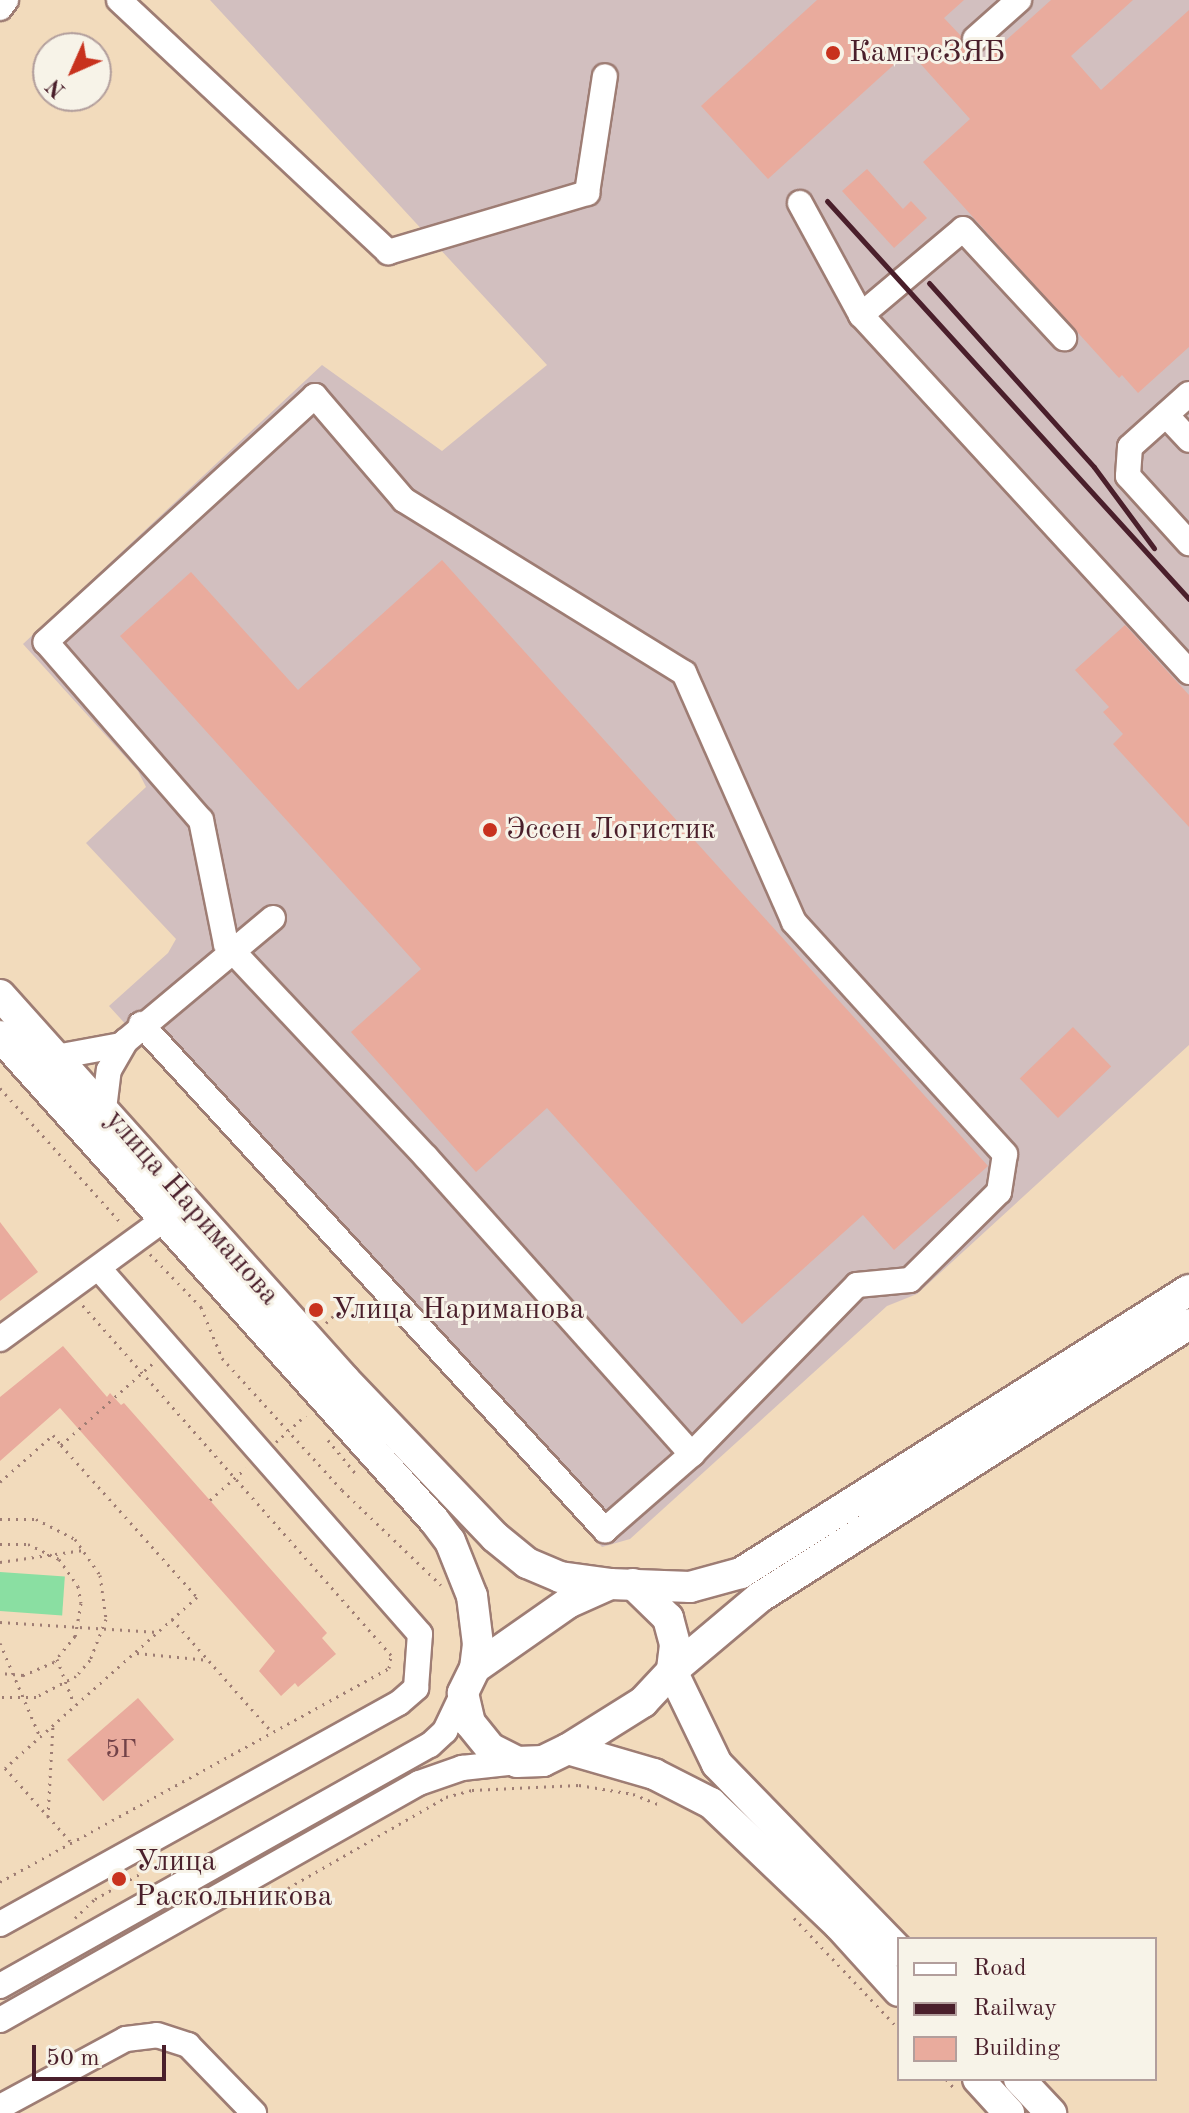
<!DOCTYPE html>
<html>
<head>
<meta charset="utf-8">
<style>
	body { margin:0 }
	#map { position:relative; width:1189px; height:2113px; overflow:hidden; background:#f2dbbc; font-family:"Old Standard TT",serif }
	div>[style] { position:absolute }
	.industrial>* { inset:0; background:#d2bfbf }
	.green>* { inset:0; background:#8adfa2; transform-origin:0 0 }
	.building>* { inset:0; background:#e9ab9d; transform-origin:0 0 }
	.path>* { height:3px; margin-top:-1.5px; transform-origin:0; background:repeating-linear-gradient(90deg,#9e7d74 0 2px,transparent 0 8px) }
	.roads { filter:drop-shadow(2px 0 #9e7d74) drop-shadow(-2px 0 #9e7d74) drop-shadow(0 2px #9e7d74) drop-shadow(0 -2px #9e7d74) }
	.minor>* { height:24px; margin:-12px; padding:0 12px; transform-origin:12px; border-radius:12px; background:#fff }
	.major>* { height:30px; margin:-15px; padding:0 15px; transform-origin:15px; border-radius:15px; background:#fff }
	.rail>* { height:5px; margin:-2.5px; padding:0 2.5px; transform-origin:2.5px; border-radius:2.5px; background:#4a1f2b }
	.dots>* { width:22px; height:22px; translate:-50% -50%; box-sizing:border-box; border:4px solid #f7f3e8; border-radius:50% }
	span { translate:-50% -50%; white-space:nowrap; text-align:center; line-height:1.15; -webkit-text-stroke:6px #f7f3e8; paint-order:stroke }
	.number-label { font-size:26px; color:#724248 }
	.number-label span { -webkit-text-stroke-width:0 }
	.poi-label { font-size:30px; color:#4a1f2b }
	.left { translate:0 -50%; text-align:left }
	.street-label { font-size:30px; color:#4a1f2b }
	.legend { position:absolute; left:897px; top:1937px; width:260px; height:144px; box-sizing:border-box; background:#f7f3e8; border:2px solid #b29e9c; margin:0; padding:10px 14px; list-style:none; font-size:24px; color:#4a1f2b }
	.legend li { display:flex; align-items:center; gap:16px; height:40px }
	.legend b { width:40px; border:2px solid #b29e9c }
	.north { position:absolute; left:32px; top:32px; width:80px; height:80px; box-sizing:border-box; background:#f7f3e8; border:2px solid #b29e9c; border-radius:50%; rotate:225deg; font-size:22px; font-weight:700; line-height:32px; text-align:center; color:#4a1f2b }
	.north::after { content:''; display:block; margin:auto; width:28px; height:36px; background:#c8321e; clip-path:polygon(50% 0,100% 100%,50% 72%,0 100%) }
	.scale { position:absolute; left:32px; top:2045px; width:134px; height:36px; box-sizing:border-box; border:4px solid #4a1f2b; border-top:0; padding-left:10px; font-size:24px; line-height:28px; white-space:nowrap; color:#4a1f2b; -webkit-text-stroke:6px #f7f3e8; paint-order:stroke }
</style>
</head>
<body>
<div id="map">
	<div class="industrial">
		<i style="clip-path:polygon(210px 0,1189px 0,1189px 1045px,917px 1294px,887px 1306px,630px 1539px,602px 1547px,109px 1006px,168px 953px,176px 939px,86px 843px,146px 787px,138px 771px,23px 644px,322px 365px,442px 451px,547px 365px)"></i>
	</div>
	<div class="green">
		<i style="left:0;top:1572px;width:65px;height:39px;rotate:4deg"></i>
	</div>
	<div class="building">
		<i style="clip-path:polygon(817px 0,964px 0,944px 18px,961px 36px,964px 49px,983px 61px,1051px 0,1133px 0,1071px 56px,1101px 90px,1189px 10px,1189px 347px,1138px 393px,1122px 375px,1119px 378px,923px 162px,970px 119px,909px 51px,768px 179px,701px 106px)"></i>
		<i style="clip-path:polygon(867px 169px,903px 209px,911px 201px,927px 218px,894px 248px,842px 191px)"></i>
		<i style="clip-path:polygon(442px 560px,988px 1166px,894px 1250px,863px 1215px,742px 1324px,547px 1108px,476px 1172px,351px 1032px,421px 969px,120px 636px,191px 572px,298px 690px)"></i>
		<i style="clip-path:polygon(1125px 625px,1189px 695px,1189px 827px,1113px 744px,1123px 734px,1103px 712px,1109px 707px,1075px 670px)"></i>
		<i style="left:1073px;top:1027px;width:55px;height:74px;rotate:46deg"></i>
		<i style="clip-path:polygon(0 1222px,38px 1272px,0 1301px)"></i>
		<i style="clip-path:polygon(63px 1346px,107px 1397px,110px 1393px,121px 1405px,124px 1403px,327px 1633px,322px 1638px,336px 1654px,298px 1687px,295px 1683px,281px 1696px,259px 1671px,275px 1651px,60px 1408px,0 1461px,0 1397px)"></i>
		<i style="left:138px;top:1698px;width:55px;height:94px;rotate:49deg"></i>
	</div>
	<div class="path">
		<i style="left:0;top:1088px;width:184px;rotate:48.1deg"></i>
		<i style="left:150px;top:1254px;width:74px;rotate:46.1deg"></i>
		<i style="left:201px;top:1307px;width:55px;rotate:67.6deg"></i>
		<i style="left:222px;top:1358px;width:178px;rotate:47.7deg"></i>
		<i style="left:342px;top:1490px;width:137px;rotate:43.8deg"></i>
		<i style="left:326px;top:1323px;width:45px;rotate:-44.1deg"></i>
		<i style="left:328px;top:1440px;width:44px;rotate:50.5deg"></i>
		<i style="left:276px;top:1442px;width:40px;rotate:-42deg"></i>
		<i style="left:61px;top:1445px;width:204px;rotate:48.2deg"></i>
		<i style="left:197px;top:1597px;width:257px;rotate:138.3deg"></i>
		<i style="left:5px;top:1768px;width:99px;rotate:48.3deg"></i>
		<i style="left:0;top:1482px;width:71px;rotate:-41.6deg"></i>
		<i style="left:53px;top:1435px;width:13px;rotate:51deg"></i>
		<i style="left:61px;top:1445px;width:125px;rotate:-41.7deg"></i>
		<i style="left:210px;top:1500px;width:48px;rotate:-41.6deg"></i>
		<i style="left:0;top:1519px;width:36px"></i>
		<i style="left:36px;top:1519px;width:44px;rotate:27.1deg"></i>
		<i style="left:75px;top:1539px;width:44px;rotate:55.2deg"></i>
		<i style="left:100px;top:1575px;width:44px;rotate:82.2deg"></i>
		<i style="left:106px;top:1619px;width:44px;rotate:111.3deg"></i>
		<i style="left:90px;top:1660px;width:21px;rotate:131deg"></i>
		<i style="left:76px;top:1676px;width:45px;rotate:152.3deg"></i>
		<i style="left:36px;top:1697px;width:36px;rotate:180deg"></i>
		<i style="left:0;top:1544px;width:28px"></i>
		<i style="left:28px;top:1544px;width:34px;rotate:26deg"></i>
		<i style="left:59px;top:1559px;width:33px;rotate:55deg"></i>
		<i style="left:78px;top:1586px;width:17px;rotate:80deg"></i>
		<i style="left:81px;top:1603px;width:34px;rotate:100deg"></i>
		<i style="left:75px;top:1636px;width:33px;rotate:129deg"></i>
		<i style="left:54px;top:1662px;width:34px;rotate:157deg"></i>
		<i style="left:23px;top:1675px;width:23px;rotate:-175deg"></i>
		<i style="left:0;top:1562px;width:84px;rotate:-8.2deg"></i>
		<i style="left:172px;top:1619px;width:151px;rotate:48.5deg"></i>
		<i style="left:0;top:1622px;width:158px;rotate:3.6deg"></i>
		<i style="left:0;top:1643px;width:102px;rotate:66.9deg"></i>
		<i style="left:137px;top:1653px;width:72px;rotate:5.6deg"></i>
		<i style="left:57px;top:1659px;width:48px;rotate:69.3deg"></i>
		<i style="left:48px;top:1817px;width:91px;rotate:-86.9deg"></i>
		<i style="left:0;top:1882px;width:444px;rotate:-28.8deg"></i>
		<i style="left:389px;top:1668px;width:13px;rotate:-81deg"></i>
		<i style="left:391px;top:1655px;width:468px;rotate:-131.4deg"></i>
		<i style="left:260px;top:1899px;width:30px;rotate:-21deg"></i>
		<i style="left:288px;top:1888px;width:182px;rotate:-29.9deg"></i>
		<i style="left:446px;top:1797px;width:27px;rotate:-15deg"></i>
		<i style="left:472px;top:1790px;width:107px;rotate:-2.7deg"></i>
		<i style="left:579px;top:1785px;width:55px;rotate:9.5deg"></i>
		<i style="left:633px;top:1794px;width:27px;rotate:22deg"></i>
		<i style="left:75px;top:1918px;width:28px;rotate:-44deg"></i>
		<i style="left:95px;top:1899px;width:72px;rotate:-29.1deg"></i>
		<i style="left:158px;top:1864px;width:25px;rotate:-14deg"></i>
		<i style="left:794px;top:1918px;width:153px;rotate:46.6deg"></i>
		<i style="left:946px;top:2079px;width:15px;rotate:48deg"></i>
	</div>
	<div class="roads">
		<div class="minor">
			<i style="left:119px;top:0;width:369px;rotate:43.1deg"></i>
			<i style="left:388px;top:252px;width:208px;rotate:-16.5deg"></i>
			<i style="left:587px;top:193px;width:118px;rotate:-81.3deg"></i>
			<i style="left:0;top:8px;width:10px;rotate:-53deg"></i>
			<i style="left:975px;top:39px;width:59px;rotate:-41.6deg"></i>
			<i style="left:800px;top:203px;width:128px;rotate:61.4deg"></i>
			<i style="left:861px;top:315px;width:485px;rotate:47.4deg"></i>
			<i style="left:861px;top:315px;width:133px;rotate:-40.1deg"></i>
			<i style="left:963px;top:229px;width:149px;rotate:47.2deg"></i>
			<i style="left:1189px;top:394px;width:79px;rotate:138.1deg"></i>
			<i style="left:1130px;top:447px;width:29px;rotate:94deg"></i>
			<i style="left:1128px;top:476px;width:91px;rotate:47.7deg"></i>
			<i style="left:1166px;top:415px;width:34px;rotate:47deg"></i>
			<i style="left:141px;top:1024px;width:687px;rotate:47.48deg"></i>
			<i style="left:605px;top:1530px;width:116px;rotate:-41.1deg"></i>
			<i style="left:692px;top:1454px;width:236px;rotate:-45.7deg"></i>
			<i style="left:857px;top:1285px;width:53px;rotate:-5.4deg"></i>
			<i style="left:910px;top:1280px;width:125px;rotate:-44.7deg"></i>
			<i style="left:999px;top:1192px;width:38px;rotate:-81deg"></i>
			<i style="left:1005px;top:1154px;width:314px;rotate:-132.3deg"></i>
			<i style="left:794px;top:922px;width:272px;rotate:-113.8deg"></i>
			<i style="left:684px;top:673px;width:329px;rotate:-148.3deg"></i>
			<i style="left:404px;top:500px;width:137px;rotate:-130.6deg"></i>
			<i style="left:315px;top:396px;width:365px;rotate:137.6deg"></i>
			<i style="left:46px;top:642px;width:236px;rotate:49deg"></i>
			<i style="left:201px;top:820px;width:126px;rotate:78.6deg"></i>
			<i style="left:226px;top:944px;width:292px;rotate:46.8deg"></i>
			<i style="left:426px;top:1157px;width:399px;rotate:48.2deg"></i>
			<i style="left:56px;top:1057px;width:66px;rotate:-10.5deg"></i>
			<i style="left:121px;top:1045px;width:198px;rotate:-39.9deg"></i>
			<i style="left:104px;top:1109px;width:39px;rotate:-83deg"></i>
			<i style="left:109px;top:1070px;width:34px;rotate:-60deg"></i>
			<i style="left:0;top:1339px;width:202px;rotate:-36.1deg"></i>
			<i style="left:0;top:1924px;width:456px;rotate:-29deg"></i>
			<i style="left:399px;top:1703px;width:23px;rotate:-41deg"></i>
			<i style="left:416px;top:1688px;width:54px;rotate:-85.8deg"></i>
			<i style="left:420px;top:1634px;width:487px;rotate:-131.3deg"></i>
			<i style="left:0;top:1986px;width:493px;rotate:-29.3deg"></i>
			<i style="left:430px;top:1745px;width:21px;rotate:-43deg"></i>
			<i style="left:445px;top:1731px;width:42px;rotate:-64.7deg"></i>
			<i style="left:0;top:2020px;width:481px;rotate:-29.5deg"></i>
			<i style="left:419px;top:1783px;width:46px;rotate:-19.2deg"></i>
			<i style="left:462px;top:1768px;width:55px;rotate:-6.2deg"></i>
			<i style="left:0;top:2107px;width:143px;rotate:-28.4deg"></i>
			<i style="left:126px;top:2039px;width:31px;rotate:-7deg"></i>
			<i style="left:157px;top:2035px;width:33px;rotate:18deg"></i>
			<i style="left:188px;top:2045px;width:95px;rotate:45.9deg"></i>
		</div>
		<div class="major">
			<i style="left:0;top:995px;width:517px;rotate:48.14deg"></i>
			<i style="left:345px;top:1380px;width:217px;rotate:46.3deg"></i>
			<i style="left:495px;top:1537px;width:41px;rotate:39.1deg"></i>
			<i style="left:527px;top:1563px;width:36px;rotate:23deg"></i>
			<i style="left:560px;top:1577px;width:50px;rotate:8deg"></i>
			<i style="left:0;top:1036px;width:650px;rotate:48.12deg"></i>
			<i style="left:434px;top:1520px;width:26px;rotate:53deg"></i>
			<i style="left:450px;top:1541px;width:59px;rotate:68.2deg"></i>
			<i style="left:472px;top:1596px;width:48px;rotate:82.9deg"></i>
			<i style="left:478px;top:1644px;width:24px;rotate:97deg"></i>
			<i style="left:1189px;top:1290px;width:530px;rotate:147.72deg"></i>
			<i style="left:741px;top:1573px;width:53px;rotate:164.6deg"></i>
			<i style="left:690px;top:1587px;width:80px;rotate:-177.9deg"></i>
			<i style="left:610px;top:1584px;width:46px;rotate:155.7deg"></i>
			<i style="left:568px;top:1603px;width:113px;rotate:145deg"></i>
			<i style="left:475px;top:1668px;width:28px;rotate:116deg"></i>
			<i style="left:463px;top:1693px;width:31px;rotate:77deg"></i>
			<i style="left:470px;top:1723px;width:32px;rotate:51deg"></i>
			<i style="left:490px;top:1748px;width:30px;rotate:27deg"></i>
			<i style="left:517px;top:1762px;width:26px;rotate:-2deg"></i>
			<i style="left:543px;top:1761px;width:28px;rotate:-26deg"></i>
			<i style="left:568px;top:1749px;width:89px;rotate:-32.1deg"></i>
			<i style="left:643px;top:1702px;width:42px;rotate:-46.9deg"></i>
			<i style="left:672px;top:1671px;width:115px;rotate:-40.1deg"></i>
			<i style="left:760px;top:1597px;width:508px;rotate:-32.47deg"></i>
			<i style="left:633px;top:1584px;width:49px;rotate:44.2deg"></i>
			<i style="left:668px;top:1618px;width:28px;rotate:75deg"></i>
			<i style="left:675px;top:1645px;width:26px;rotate:97deg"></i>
			<i style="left:672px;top:1671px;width:103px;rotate:64.2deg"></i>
			<i style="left:717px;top:1764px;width:261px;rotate:45.8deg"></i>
			<i style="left:568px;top:1749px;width:90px;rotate:16.2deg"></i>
			<i style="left:654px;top:1774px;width:64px;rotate:27deg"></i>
			<i style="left:711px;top:1803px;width:177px;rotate:43.6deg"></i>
			<i style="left:839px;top:1925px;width:89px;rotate:47.7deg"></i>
			<i style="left:978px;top:2079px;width:46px;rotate:47.6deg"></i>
			<i style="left:1019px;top:2079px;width:47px;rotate:46.7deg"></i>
		</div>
	</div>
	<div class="rail">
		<i style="left:827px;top:201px;width:538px;rotate:47.71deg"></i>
		<i style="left:929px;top:283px;width:247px;rotate:48.1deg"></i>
		<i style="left:1094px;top:467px;width:101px;rotate:53.5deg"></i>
	</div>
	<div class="dots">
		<i style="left:833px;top:53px;background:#c8321e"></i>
		<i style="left:490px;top:830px;background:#c8321e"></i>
		<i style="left:316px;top:1310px;background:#c8321e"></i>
		<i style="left:119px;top:1879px;background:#c8321e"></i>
	</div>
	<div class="number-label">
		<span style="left:121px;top:1751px">5Г</span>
	</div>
	<div class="poi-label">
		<span class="left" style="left:849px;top:53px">КамгэсЗЯБ</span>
		<span class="left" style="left:506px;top:830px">Эссен Логистик</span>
		<span class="left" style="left:332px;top:1310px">Улица Нариманова</span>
		<span class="left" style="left:135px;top:1879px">Улица<br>Раскольникова</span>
	</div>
	<div class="street-label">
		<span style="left:192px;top:1208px;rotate:49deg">улица Нариманова</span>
	</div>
	<ul class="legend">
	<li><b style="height:10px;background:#fff"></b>Road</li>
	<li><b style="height:10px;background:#4a1f2b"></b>Railway</li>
	<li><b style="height:22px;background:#e9ab9d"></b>Building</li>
	</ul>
	<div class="north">N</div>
	<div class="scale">50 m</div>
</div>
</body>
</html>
